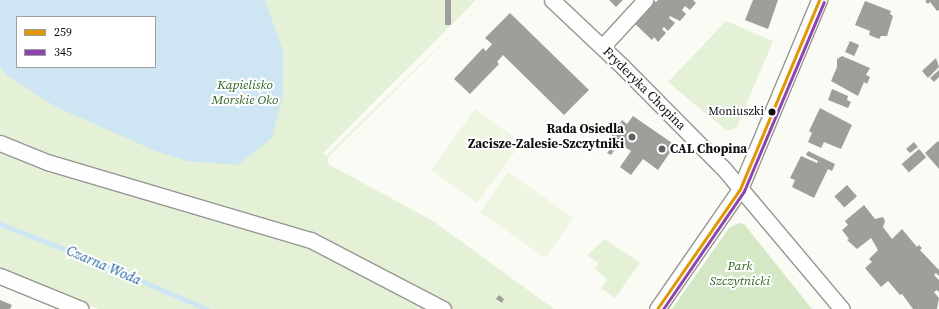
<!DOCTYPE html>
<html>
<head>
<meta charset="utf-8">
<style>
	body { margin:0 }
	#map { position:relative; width:939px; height:309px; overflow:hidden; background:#fbfbf6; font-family:"Source Serif 4",serif }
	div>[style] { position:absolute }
	.green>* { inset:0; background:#e4f1d7 }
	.forest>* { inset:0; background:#d5e8c6 }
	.pitch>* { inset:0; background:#eef5e1; transform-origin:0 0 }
	.water>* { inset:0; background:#cee5f4 }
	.stream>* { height:4.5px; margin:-2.25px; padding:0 2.25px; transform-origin:2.25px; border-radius:2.25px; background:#cee5f4 }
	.building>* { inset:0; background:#9f9e9b; transform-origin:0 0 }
	.roads { filter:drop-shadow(1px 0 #969694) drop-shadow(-1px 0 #969694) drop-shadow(0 1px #969694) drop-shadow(0 -1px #969694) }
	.minor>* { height:15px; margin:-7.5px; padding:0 7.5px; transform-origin:7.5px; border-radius:7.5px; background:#fefefe }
	.bus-1>* { height:3px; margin:-1.5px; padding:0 1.5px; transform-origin:1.5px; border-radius:1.5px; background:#e09702 }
	.bus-2>* { height:3px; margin:-1.5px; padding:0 1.5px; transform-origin:1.5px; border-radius:1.5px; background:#8e44ad }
	.dots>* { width:11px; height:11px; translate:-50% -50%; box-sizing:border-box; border:2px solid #fff; border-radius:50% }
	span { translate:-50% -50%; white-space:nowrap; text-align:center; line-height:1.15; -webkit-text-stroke:4px #fff; paint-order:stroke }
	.bus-label { font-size:12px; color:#101010 }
	.right { translate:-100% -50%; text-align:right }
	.park-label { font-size:13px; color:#2e6522; font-style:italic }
	.street-label { font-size:13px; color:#101010 }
	.poi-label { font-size:13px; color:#101010; font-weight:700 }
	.left { translate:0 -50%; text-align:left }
	.water-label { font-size:14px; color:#1e619d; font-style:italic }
	.legend { position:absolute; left:16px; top:16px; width:140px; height:52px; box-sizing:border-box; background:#fff; border:1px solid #9f9f9f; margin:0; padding:5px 7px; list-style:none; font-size:12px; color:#101010 }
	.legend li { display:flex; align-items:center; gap:8px; height:20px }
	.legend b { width:20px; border:1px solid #9f9f9f }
</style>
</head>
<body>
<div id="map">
	<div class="green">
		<i style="clip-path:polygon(evenodd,0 0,476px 0,323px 153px,326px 156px,486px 0,328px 157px,328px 164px,433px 221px,554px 309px,98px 309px,0 268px,0 0,17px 17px,155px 17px,155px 67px,17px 67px,17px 17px)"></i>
		<i style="clip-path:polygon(726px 21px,773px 41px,737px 127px,727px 131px,668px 82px)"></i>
		<i style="clip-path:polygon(605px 239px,640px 263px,615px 298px,601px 288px,607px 279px,595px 269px,598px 263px,587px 255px)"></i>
	</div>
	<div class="forest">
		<i style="clip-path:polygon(739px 223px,744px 224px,812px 309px,672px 309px,729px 228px)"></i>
	</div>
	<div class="pitch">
		<i style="left:475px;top:109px;width:57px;height:75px;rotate:36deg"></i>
		<i style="left:508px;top:172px;width:80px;height:49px;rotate:35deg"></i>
	</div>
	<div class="water">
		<i style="clip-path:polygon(evenodd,0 0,265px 0,283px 51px,283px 94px,272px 138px,238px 165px,188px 161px,158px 152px,56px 107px,8px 76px,0 67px,0 0,17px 17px,155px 17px,155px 67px,17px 67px,17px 17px)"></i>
	</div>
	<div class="stream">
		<i style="left:0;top:224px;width:94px;rotate:21.1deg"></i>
		<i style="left:88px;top:258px;width:129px;rotate:23.2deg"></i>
	</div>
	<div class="building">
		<i style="left:445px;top:0;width:6px;height:25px"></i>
		<i style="clip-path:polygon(609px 0,623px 0,616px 7px)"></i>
		<i style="clip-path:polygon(653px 0,656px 2px,658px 0,693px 0,696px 3px,690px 10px,685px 6px,682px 10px,686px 14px,680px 21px,670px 16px,669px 18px,675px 23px,668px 31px,664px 27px,662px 29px,666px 33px,658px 42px,654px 37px,652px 40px,633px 22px)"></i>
		<i style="clip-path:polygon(753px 0,778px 0,768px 29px,745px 20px)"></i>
		<i style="clip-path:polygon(927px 0,939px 0,939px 10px,937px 11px,930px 2px,928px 4px,925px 1px)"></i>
		<i style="clip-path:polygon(865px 1px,891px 11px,890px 14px,893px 16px,887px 36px,881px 36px,879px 39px,869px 35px,870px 31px,855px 25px)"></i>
		<i style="clip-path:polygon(510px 13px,589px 90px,564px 115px,503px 55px,497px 62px,499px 64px,470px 94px,454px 79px,483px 48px,486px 51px,492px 44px,485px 38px)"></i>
		<i style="left:850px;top:41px;width:10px;height:12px;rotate:24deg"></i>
		<i style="clip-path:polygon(842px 56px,870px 68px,866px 75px,870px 77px,867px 84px,864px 82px,858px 96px,831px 81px,837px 67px,837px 59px)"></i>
		<i style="clip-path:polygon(936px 58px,939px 67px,928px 78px,922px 71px)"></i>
		<i style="clip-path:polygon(939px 70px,939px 77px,934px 82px,930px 78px)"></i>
		<i style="clip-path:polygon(832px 89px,848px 96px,847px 100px,851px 102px,848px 108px,828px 100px)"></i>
		<i style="clip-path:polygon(820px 108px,852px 125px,841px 149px,824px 142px,821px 148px,808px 142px,812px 133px,809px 131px)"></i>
		<i style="clip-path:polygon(633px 116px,675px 145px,658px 170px,643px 159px,631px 175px,620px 167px,631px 151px,610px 138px,622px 120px,627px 124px)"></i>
		<i style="clip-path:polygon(938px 141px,939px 142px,939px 169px,925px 153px)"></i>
		<i style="clip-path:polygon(914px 142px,918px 147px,910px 153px,906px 149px)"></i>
		<i style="clip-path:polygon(612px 147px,615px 149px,611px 155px,607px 153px)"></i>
		<i style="left:919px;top:149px;width:11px;height:23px;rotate:49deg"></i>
		<i style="clip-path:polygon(808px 151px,835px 164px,832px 171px,828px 169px,814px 198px,792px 187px,795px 180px,790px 178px,801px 156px,817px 163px,818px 161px,806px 155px)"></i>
		<i style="left:847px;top:185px;width:15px;height:17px;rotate:48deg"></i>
		<i style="clip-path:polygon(864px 205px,875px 219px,883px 217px,885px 221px,883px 227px,892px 239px,902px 229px,917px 247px,919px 245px,922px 248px,920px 250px,939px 270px,939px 276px,936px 273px,934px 275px,939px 280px,939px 292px,937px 290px,934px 292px,939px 298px,937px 309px,913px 309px,902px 294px,900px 295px,888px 281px,881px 287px,865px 268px,872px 262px,869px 259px,878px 250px,871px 238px,857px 249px,847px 240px,849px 239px,842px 230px,848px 225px,845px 221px)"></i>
		<i style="clip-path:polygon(499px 295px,504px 299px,502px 303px,496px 299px)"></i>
		<i style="clip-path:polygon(0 300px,12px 305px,10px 309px,0 309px)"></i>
	</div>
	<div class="roads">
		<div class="minor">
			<i style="left:552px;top:0;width:96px;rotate:43.3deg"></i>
			<i style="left:622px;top:66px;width:145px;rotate:45.3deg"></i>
			<i style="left:724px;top:169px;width:183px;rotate:49.9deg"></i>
			<i style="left:602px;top:47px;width:64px;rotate:-47.5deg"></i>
			<i style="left:0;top:143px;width:51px;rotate:22deg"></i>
			<i style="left:47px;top:162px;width:275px;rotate:16.5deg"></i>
			<i style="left:311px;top:240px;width:149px;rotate:27.6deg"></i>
			<i style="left:0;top:276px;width:87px;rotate:22.2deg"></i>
			<i style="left:657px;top:309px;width:146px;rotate:-55.3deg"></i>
			<i style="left:740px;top:189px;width:205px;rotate:-67.3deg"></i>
		</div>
	</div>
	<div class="bus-1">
		<i style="left:657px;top:309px;width:146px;rotate:-55.3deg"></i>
		<i style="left:740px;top:189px;width:205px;rotate:-67.3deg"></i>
	</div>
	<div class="bus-2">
		<i style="left:663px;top:309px;width:143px;rotate:-55.5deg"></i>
		<i style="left:744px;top:191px;width:205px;rotate:-67.1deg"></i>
	</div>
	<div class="dots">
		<i style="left:772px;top:112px;background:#101010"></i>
		<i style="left:632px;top:137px;background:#626260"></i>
		<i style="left:662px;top:149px;background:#626260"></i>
	</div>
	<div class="bus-label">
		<span class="right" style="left:764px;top:112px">Moniuszki</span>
	</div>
	<div class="park-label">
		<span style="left:245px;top:93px">Kąpielisko<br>Morskie Oko</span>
		<span style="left:740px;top:274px">Park<br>Szczytnicki</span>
	</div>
	<div class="street-label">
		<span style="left:644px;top:89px;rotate:45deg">Fryderyka Chopina</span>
	</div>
	<div class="poi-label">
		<span class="right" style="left:624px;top:137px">Rada Osiedla<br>Zacisze-Zalesie-Szczytniki</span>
		<span class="left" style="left:670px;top:149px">CAL Chopina</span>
	</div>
	<div class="water-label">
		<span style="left:104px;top:265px;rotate:23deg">Czarna Woda</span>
	</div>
	<ul class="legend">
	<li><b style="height:5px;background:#e09702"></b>259</li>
	<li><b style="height:5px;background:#8e44ad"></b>345</li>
	</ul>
</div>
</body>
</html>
